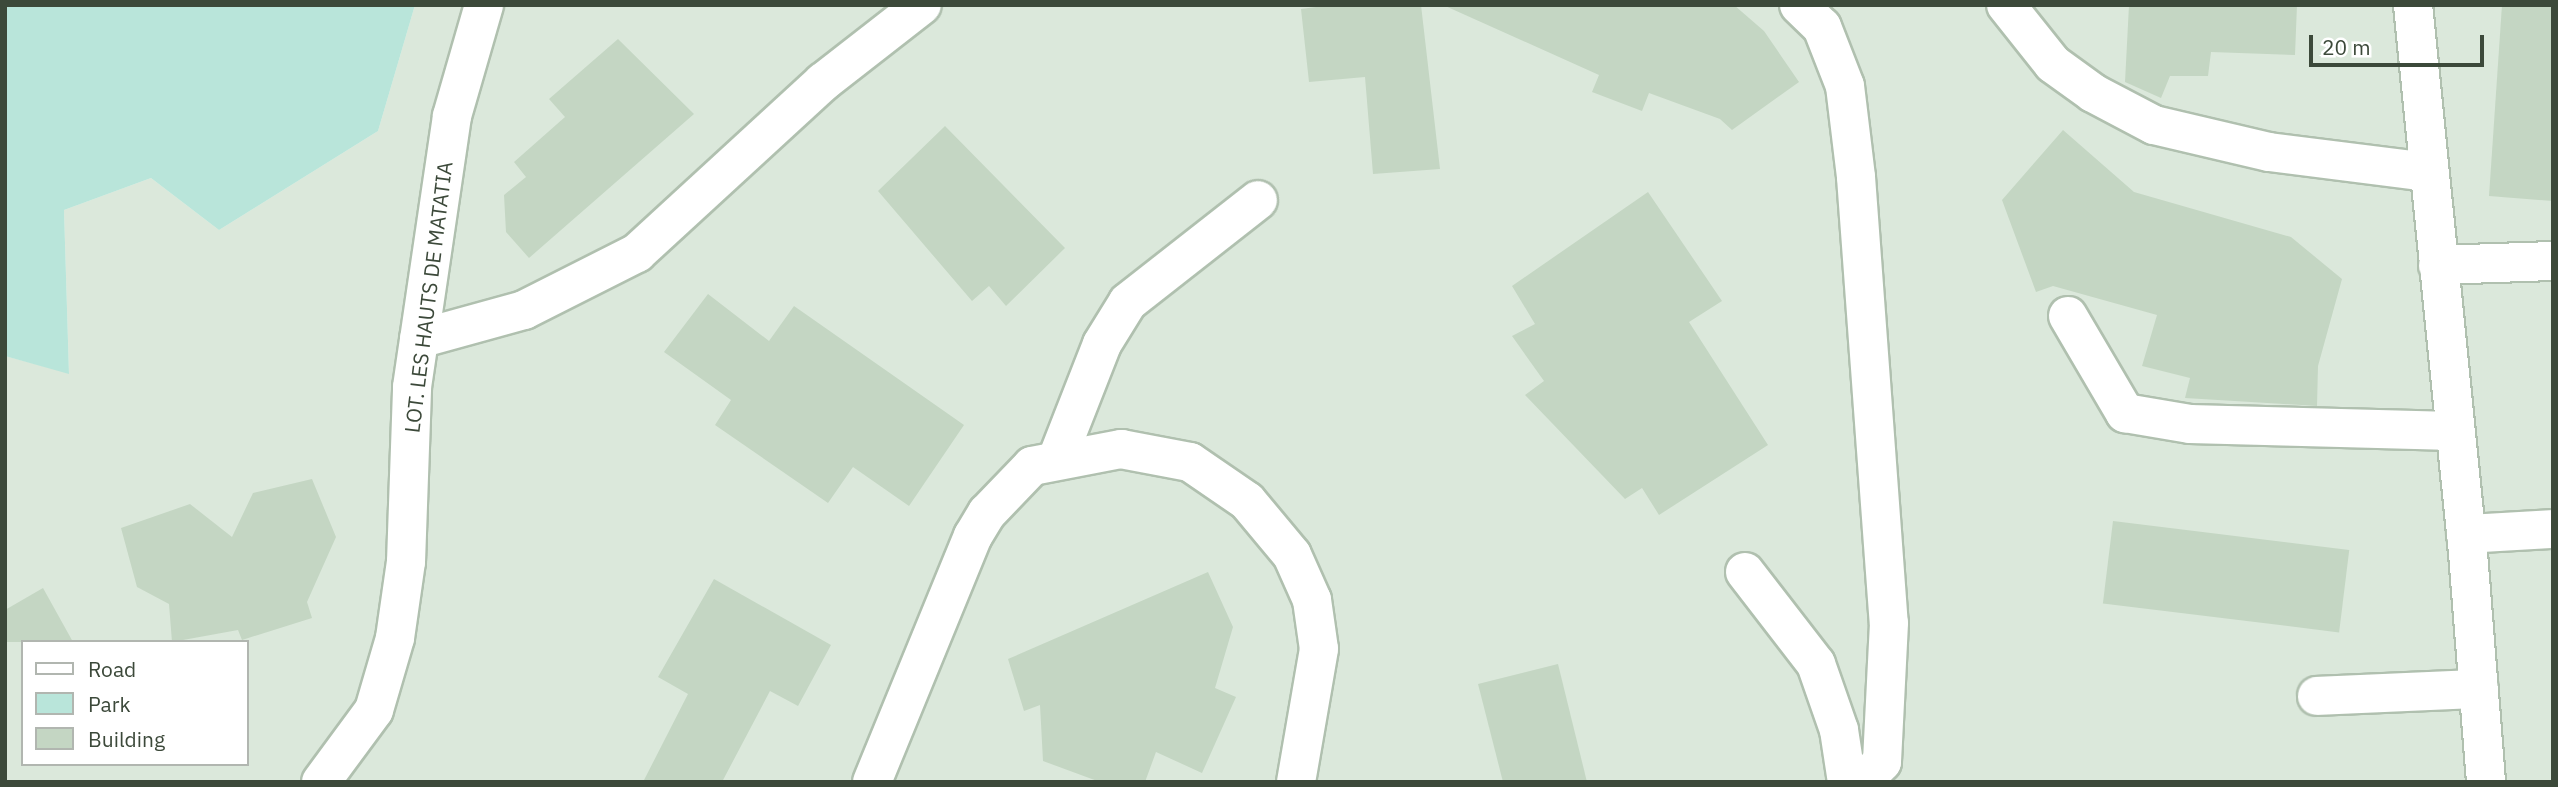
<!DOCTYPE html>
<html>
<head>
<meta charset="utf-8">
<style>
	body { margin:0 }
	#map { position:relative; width:2558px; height:787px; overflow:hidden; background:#ecf5ec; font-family:"IBM Plex Sans",sans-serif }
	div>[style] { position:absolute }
	.residential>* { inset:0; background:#dbe8db }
	.green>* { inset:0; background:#b9e5da }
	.building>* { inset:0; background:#c4d6c3; transform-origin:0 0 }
	.roads { filter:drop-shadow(2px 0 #b0c0af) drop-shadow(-2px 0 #b0c0af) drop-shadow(0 2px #b0c0af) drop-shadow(0 -2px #b0c0af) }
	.minor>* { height:38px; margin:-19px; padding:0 19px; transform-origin:19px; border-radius:19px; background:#fff }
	span { translate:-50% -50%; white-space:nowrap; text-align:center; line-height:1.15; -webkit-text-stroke:6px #fff; paint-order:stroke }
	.street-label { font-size:21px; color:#3c493a }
	.frame { position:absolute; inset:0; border:7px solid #3c493a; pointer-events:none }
	.legend { position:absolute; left:21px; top:640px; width:228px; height:126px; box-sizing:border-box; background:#fff; border:2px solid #b1b6b0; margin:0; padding:9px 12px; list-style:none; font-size:21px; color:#3c493a }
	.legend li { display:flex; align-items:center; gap:14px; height:35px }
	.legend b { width:35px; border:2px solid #b1b6b0 }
	.scale { position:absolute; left:2309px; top:35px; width:175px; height:32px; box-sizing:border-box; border:4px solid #3c493a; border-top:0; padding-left:9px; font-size:21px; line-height:24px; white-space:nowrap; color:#3c493a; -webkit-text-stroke:5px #fff; paint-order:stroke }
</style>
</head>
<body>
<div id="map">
	<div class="residential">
		<i style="clip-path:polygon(evenodd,415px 5px,2553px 5px,2553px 782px,5px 782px,5px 356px,69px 373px,64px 210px,151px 178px,219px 230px,378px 131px,415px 5px,23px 642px,247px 642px,247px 764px,23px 764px,23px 642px)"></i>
	</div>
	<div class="green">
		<i style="clip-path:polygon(5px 5px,415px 5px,378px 131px,219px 230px,151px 178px,64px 210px,69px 374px,5px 356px)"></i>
	</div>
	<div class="building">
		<i style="clip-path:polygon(1331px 5px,1421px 5px,1440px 169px,1373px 174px,1365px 77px,1309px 82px,1301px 9px)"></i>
		<i style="clip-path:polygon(1443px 5px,1734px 5px,1764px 31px,1799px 82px,1732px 130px,1720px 119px,1649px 93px,1642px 111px,1592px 92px,1599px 75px)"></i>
		<i style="clip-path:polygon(2129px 5px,2297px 5px,2295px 55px,2211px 52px,2208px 76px,2170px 76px,2161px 98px,2125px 82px)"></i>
		<i style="clip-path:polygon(2502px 5px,2553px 5px,2553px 201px,2489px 196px)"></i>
		<i style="clip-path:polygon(618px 39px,694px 114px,529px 258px,506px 232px,504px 195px,526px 177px,514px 162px,565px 117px,549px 99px)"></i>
		<i style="clip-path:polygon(945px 126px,1065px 248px,1006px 306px,989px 286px,972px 301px,878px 191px)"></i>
		<i style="clip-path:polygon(2063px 130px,2134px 192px,2291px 237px,2342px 279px,2318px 366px,2317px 406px,2185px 398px,2190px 378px,2142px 366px,2157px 315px,2053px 286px,2036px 292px,2002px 200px)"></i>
		<i style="clip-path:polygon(1648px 192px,1722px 301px,1689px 322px,1768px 445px,1659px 515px,1642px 488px,1625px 499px,1525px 395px,1544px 381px,1512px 336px,1535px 324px,1512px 286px)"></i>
		<i style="clip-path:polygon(708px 294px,769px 341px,794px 306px,964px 425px,909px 506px,853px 467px,828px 503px,715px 425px,731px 400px,664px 352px)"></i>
		<i style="clip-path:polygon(312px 479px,336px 537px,307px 602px,312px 618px,242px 640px,238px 630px,172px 642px,169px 604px,137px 587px,121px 528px,190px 504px,232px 537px,253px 493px)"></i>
		<i style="left:2113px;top:521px;width:238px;height:83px;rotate:7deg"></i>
		<i style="clip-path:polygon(1208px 572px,1233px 627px,1215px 688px,1236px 697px,1202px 773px,1156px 752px,1145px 782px,1100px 782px,1043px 761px,1040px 705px,1024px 711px,1008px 659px)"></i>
		<i style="clip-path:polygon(714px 579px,831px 645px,798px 706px,770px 691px,722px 782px,643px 782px,688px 694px,658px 677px)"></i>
		<i style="clip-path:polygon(43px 588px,73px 642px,5px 642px,5px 610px)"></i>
		<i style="clip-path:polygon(1558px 664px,1587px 782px,1503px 782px,1478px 684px)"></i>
	</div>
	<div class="roads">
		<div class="minor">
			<i style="left:1799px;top:5px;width:32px;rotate:44deg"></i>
			<i style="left:1822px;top:27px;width:63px;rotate:68.7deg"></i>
			<i style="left:1845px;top:86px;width:92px;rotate:83.1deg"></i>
			<i style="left:1856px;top:177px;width:447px;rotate:85.8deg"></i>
			<i style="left:1889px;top:623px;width:139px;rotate:92.9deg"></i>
			<i style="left:1882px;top:762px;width:28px;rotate:135deg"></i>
			<i style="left:2006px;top:5px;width:75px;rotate:51.5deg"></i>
			<i style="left:2053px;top:64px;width:49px;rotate:35.9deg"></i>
			<i style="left:2093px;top:93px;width:69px;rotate:27.7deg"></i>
			<i style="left:2154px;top:125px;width:118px;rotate:13.2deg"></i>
			<i style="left:2269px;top:152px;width:159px;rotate:7.2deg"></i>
			<i style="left:2413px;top:5px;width:551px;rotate:84.27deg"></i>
			<i style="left:2468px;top:553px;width:230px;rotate:85.5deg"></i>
			<i style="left:2438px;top:265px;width:115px;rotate:-2deg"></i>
			<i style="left:2068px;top:316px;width:113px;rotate:59.6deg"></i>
			<i style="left:2125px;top:413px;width:66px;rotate:9.6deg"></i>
			<i style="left:2190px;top:424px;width:263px;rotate:1.5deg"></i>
			<i style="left:419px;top:339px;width:109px;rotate:-15.4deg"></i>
			<i style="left:524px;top:310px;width:127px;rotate:-26.8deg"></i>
			<i style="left:637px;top:253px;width:253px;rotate:-42.6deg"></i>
			<i style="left:823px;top:82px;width:125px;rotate:-37.9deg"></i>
			<i style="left:1057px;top:459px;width:123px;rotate:-68.6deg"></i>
			<i style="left:1102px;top:344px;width:49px;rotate:-58.2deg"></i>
			<i style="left:1128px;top:302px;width:165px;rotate:-38.1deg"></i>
			<i style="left:2466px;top:534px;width:87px;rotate:-3.3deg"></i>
			<i style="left:1745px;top:572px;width:116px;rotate:52.3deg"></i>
			<i style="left:1816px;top:664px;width:70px;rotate:70.8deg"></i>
			<i style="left:1839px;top:730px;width:53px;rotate:81.3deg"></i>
			<i style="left:2317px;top:696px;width:162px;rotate:-2.5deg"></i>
			<i style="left:321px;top:782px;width:89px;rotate:-53.6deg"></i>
			<i style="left:374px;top:710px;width:75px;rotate:-73.7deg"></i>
			<i style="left:395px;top:638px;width:77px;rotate:-81.8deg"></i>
			<i style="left:406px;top:562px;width:175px;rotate:-88deg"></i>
			<i style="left:412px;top:387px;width:274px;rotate:-81.6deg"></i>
			<i style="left:452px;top:116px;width:116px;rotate:-73.9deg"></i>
			<i style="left:872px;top:782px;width:266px;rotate:-67.7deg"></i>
			<i style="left:973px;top:536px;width:27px;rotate:-59deg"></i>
			<i style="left:987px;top:513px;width:65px;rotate:-46.2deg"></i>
			<i style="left:1032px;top:466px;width:91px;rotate:-10.8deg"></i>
			<i style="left:1121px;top:449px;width:70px;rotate:10.7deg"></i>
			<i style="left:1190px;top:462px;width:69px;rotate:34.4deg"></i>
			<i style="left:1247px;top:501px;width:70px;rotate:50.2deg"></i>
			<i style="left:1292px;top:555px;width:49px;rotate:66deg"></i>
			<i style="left:1312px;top:600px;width:49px;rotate:81.9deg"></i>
			<i style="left:1319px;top:649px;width:135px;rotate:99.8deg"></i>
		</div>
	</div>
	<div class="street-label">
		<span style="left:428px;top:297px;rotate:-83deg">LOT. LES HAUTS DE MATATIA</span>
	</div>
	<div class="frame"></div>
	<ul class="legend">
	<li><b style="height:9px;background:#fff"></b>Road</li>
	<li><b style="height:19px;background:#b9e5da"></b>Park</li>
	<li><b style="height:19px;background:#c4d6c3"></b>Building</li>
	</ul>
	<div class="scale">20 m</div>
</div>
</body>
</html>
